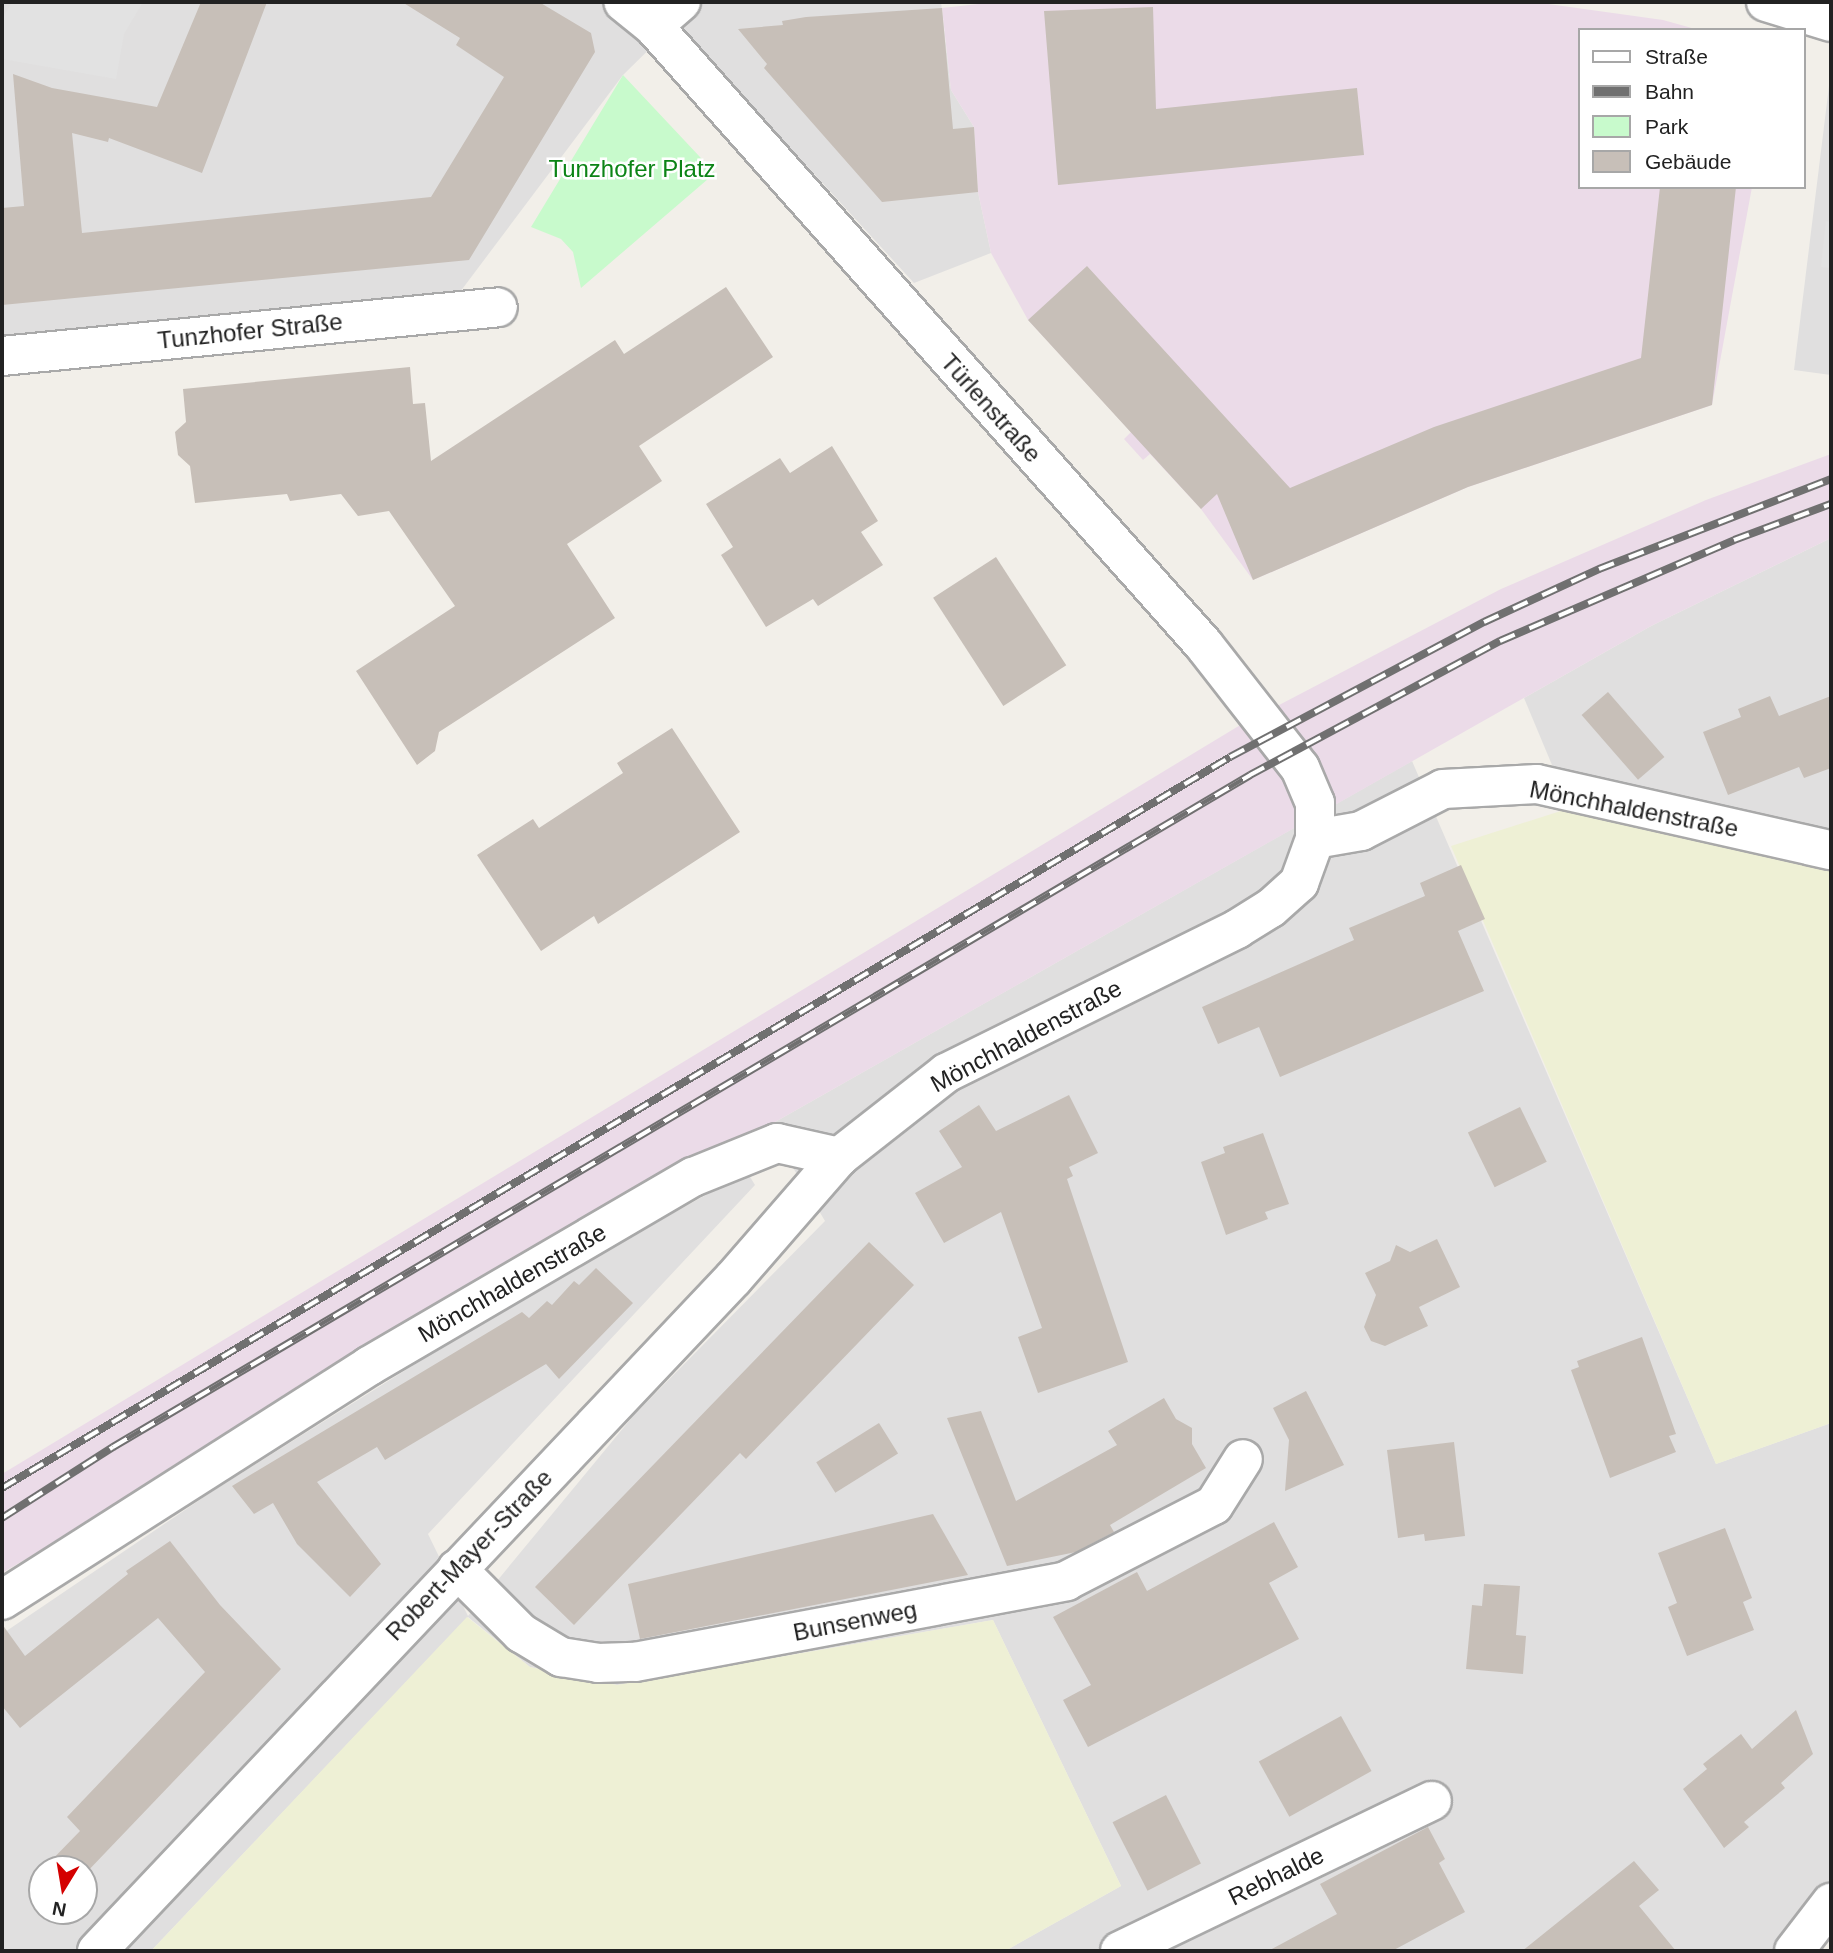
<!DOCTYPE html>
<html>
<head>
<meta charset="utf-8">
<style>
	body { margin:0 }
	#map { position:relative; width:1833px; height:1953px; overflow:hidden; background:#f2efe9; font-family:Helvetica,sans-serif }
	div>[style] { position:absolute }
	.residential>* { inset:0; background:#e0dfdf }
	.industrial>* { inset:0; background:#ebdbe8 }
	.farmland>* { inset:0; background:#eef0d5 }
	.park>* { inset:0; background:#c8facc }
	.parking>* { inset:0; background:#e2e2e2 }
	.building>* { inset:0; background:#c7bfb8; transform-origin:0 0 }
	.roads { filter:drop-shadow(2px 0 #a9a9a9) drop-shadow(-2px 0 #a9a9a9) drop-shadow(0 2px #a9a9a9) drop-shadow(0 -2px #a9a9a9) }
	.minor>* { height:38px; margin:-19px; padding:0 19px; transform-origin:19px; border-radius:19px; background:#fff }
	.rail>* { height:8px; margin-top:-4px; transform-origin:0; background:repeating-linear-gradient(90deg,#fff 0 16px,#707070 0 32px); box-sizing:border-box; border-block:2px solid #707070 }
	span { translate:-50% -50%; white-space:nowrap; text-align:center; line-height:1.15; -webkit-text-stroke:5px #fff; paint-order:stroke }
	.park-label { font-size:24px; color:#0c8416 }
	.street-label { font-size:24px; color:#222 }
	.frame { position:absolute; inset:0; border:4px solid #222; pointer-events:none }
	.legend { position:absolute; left:1578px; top:28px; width:228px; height:161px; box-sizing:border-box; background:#fff; border:2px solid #a7a7a7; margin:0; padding:9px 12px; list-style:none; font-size:21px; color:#222 }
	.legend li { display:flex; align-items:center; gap:14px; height:35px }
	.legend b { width:35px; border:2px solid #a7a7a7 }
	.north { position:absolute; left:28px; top:1855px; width:70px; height:70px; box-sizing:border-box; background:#fff; border:2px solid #a7a7a7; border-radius:50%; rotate:191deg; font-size:19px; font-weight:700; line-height:28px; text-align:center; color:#222 }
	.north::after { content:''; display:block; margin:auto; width:24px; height:32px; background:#d40000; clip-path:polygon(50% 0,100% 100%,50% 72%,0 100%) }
</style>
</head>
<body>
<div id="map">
	<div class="residential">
		<i style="clip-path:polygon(2px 2px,941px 2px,951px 90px,974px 127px,978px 192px,991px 253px,914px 283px,676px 23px,623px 75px,457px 296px,2px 342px)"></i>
		<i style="clip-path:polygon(1831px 70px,1831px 375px,1794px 370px)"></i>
		<i style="clip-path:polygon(1831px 538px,1831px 865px,1570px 808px,1524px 698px,1651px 626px)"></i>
		<i style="clip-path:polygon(evenodd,1412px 761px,1716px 1464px,1831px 1423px,1831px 1889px,1774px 1951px,1005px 1951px,1121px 1886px,993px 1620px,617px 1685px,530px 1667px,468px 1617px,151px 1951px,2px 1951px,2px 1634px,213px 1491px,514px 1302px,747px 1172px,755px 1185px,428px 1534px,468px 1616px,634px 1415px,825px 1221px,768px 1126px,1412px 761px,42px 1869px,84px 1869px,84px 1911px,42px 1911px,42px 1869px)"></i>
	</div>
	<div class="industrial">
		<i style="clip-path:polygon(997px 2px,1534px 2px,1663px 20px,1699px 30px,1579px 30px,1579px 187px,1752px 187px,1712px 405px,1468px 487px,1253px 580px,1201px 509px,1150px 454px,1143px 460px,1124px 439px,1131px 432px,1028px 320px,991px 253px,978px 192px,974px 127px,951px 90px,942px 8px)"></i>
		<i style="clip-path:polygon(1831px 454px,1831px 538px,1651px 626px,768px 1126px,2px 1573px,2px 1474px,1237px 727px,1501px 589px,1706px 500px)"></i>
	</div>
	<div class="farmland">
		<i style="clip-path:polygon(1570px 808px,1831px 865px,1831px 1423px,1716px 1464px,1451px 846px)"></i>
		<i style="clip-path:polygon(467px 1617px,530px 1667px,617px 1685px,993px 1620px,1121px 1886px,1005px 1951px,151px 1951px)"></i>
	</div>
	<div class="park">
		<i style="clip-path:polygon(623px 75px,715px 173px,581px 288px,573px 252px,561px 239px,531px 227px)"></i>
	</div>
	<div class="parking">
		<i style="clip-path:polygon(12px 2px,143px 2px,124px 34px,116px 79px,2px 59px,2px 19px)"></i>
		<i style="clip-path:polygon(1826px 221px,1831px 222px,1831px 268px,1821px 267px)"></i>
	</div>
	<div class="building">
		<i style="clip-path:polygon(201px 2px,267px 2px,202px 173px,109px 138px,108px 142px,72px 133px,82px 233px,431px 197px,504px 77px,456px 45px,460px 38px,402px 2px,539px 2px,591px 33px,595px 52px,469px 260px,2px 305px,2px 208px,24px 206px,13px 74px,52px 88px,157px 107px)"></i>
		<i style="clip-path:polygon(1153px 7px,1156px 109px,1357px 88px,1364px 155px,1058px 185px,1044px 11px)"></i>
		<i style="clip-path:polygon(942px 8px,953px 129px,974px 127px,978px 192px,882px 202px,764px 68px,767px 64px,738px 29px,783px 25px,782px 21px,806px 17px)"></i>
		<i style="clip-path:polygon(1660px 187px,1736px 187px,1712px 405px,1468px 487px,1253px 580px,1217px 494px,1201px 509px,1028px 320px,1087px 266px,1290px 488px,1434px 427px,1641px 358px)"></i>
		<i style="clip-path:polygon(726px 287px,773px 357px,639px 446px,662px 481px,567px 544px,615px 618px,439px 732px,435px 751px,417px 765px,356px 671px,455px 606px,389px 511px,358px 516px,341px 494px,290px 501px,287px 494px,195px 503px,190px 466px,178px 455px,175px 432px,186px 422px,183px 389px,410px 367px,413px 404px,425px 403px,431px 461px,615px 340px,624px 354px)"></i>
		<i style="clip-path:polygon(832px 446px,878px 521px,861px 532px,883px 565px,818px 606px,813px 599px,766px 627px,721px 555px,733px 547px,706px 504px,780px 458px,790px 473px)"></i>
		<i style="left:996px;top:557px;width:129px;height:75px;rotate:57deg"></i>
		<i style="left:1608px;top:692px;width:86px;height:35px;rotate:49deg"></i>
		<i style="clip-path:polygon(1770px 696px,1779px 716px,1831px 696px,1831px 768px,1804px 778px,1799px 767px,1728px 795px,1703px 732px,1741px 717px,1738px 709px)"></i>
		<i style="clip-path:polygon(672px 728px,740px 832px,598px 924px,594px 916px,541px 951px,477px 855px,533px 819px,539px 828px,623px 773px,617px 763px)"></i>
		<i style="clip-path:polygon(1461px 865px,1485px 919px,1458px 931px,1484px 991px,1280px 1077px,1259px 1027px,1218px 1044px,1202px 1007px,1354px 940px,1349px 928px,1425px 896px,1420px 883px)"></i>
		<i style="clip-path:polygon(1069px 1095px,1098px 1153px,1069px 1167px,1073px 1176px,1067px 1179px,1128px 1362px,1038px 1393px,1018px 1337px,1042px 1328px,1001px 1212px,944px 1243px,915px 1193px,962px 1167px,939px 1131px,979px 1105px,996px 1131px)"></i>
		<i style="left:1520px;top:1107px;width:61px;height:58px;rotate:64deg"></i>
		<i style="clip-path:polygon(1263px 1133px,1289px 1204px,1265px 1212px,1268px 1219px,1226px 1235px,1201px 1162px,1225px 1153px,1223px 1147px)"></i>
		<i style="clip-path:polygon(1437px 1239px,1460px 1287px,1419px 1307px,1428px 1326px,1385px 1346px,1371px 1341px,1364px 1327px,1376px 1295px,1365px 1273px,1390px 1261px,1396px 1245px,1410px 1252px)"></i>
		<i style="clip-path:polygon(869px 1242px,914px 1285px,746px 1459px,740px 1453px,574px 1625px,535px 1587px)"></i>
		<i style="clip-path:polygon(596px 1268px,633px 1303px,559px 1379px,546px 1364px,385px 1460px,377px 1447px,317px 1482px,381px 1564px,350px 1597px,297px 1544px,273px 1503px,254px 1514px,232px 1486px,522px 1312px,529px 1318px,547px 1301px,552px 1305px,574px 1281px,579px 1285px)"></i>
		<i style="clip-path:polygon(1642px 1337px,1676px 1434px,1669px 1436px,1676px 1452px,1610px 1478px,1571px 1370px,1579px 1367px,1577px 1361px)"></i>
		<i style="clip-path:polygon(1306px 1391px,1344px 1465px,1285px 1491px,1289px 1440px,1273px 1408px)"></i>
		<i style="clip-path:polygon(1164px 1398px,1176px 1419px,1192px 1428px,1192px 1444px,1206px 1468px,1110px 1525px,1114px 1532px,1076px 1552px,1007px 1566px,947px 1418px,981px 1411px,1016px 1501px,1117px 1445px,1108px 1431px)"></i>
		<i style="left:879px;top:1423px;width:36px;height:74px;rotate:58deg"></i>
		<i style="clip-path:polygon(1454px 1442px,1465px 1536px,1425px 1541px,1424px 1534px,1398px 1538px,1387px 1450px)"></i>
		<i style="clip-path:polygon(933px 1514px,968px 1575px,640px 1639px,628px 1584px)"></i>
		<i style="clip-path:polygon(1274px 1522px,1298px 1567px,1269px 1583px,1299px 1639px,1088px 1747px,1063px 1700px,1091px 1685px,1053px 1617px,1137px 1572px,1147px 1591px)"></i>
		<i style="clip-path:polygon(1725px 1528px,1752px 1598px,1743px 1602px,1754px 1630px,1687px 1656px,1668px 1607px,1677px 1603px,1658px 1553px)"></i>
		<i style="clip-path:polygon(170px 1541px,220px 1605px,281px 1669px,84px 1875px,84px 1869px,43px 1869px,80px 1831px,67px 1817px,205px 1672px,158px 1618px,20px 1728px,2px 1706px,2px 1624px,25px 1656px,128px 1574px,126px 1571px)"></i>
		<i style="clip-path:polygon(1484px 1584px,1520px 1586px,1516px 1635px,1526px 1636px,1523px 1674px,1466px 1669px,1472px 1605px,1482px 1606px)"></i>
		<i style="clip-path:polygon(1796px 1710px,1813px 1754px,1781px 1783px,1785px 1788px,1744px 1822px,1749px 1827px,1724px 1848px,1683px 1789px,1707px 1769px,1703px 1764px,1741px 1734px,1752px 1749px)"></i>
		<i style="left:1341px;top:1716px;width:63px;height:94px;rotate:61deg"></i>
		<i style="left:1166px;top:1795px;width:77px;height:60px;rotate:63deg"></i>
		<i style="clip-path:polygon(1428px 1827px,1445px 1859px,1439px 1863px,1465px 1912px,1392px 1951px,1268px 1951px,1337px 1914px,1320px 1884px)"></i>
		<i style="clip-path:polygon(1634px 1861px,1659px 1890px,1639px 1906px,1676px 1951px,1522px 1951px)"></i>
	</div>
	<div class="roads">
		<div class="minor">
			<i style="left:1766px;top:2px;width:68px;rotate:17.1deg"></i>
			<i style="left:653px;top:26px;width:37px;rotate:-41deg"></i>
			<i style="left:2px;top:356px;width:498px;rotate:-5.6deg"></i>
			<i style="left:1315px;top:839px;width:47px;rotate:-9.9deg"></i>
			<i style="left:1361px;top:831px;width:92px;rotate:-27.1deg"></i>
			<i style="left:1443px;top:789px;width:94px;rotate:-3deg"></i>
			<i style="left:1537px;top:784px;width:301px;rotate:12.7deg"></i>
			<i style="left:457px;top:1569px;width:91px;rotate:45deg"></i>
			<i style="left:521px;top:1633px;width:47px;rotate:31deg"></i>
			<i style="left:561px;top:1657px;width:37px;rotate:9deg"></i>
			<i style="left:598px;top:1663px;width:37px;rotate:-2deg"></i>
			<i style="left:635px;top:1662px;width:439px;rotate:-10.6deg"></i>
			<i style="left:1066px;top:1581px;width:166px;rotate:-27.2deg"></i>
			<i style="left:1214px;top:1505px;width:54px;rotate:-57.8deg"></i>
			<i style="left:2px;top:1600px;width:435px;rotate:-32.5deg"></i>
			<i style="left:369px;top:1366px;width:375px;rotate:-30.3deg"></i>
			<i style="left:693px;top:1177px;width:91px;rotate:-22deg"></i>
			<i style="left:777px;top:1143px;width:64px;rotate:12.7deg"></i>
			<i style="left:97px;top:1951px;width:925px;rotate:-46.58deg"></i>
			<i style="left:733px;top:1279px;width:162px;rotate:-49deg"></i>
			<i style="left:839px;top:1157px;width:136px;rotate:-38.1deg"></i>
			<i style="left:946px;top:1073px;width:325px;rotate:-26.3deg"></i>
			<i style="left:1237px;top:929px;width:40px;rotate:-32deg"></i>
			<i style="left:1271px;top:908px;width:38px;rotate:-42deg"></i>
			<i style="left:1299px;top:883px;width:47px;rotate:-70deg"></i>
			<i style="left:1315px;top:839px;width:36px;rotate:-90deg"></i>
			<i style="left:1315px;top:803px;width:38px;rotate:-113deg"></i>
			<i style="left:1300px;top:768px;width:156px;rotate:-128deg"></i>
			<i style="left:1204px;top:645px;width:829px;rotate:-131.67deg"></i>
			<i style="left:653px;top:26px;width:38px;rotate:-141deg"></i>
			<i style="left:1120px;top:1951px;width:346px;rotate:-25.7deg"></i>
			<i style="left:1794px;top:1951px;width:61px;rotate:-52.4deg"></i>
		</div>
	</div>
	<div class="rail">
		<i style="left:2px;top:1488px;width:1429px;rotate:-30.76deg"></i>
		<i style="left:1230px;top:757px;width:288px;rotate:-28deg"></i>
		<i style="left:1484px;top:622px;width:127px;rotate:-24.7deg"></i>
		<i style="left:1599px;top:569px;width:249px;rotate:-21.2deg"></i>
		<i style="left:2px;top:1518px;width:132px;rotate:-32.6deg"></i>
		<i style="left:113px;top:1447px;width:1321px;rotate:-30.58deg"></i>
		<i style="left:1250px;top:775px;width:284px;rotate:-28.2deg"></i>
		<i style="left:1500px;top:641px;width:255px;rotate:-23.3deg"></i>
		<i style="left:1734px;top:540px;width:103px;rotate:-20.4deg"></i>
	</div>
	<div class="park-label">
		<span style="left:632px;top:169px">Tunzhofer Platz</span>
	</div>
	<div class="street-label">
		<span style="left:250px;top:331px;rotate:-6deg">Tunzhofer Straße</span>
		<span style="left:991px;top:408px;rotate:48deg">Türlenstraße</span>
		<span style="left:1634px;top:809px;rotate:11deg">Mönchhaldenstraße</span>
		<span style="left:1026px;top:1036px;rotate:-28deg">Mönchhaldenstraße</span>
		<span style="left:512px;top:1283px;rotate:-30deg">Mönchhaldenstraße</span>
		<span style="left:469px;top:1555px;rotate:-46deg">Robert-Mayer-Straße</span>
		<span style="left:855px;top:1621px;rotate:-11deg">Bunsenweg</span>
		<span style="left:1276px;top:1876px;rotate:-26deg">Rebhalde</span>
	</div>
	<div class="frame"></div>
	<ul class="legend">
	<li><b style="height:9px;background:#fff"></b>Straße</li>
	<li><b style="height:9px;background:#707070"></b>Bahn</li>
	<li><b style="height:19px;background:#c8facc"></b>Park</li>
	<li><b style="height:19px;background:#c7bfb8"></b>Gebäude</li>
	</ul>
	<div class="north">N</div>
</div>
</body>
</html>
